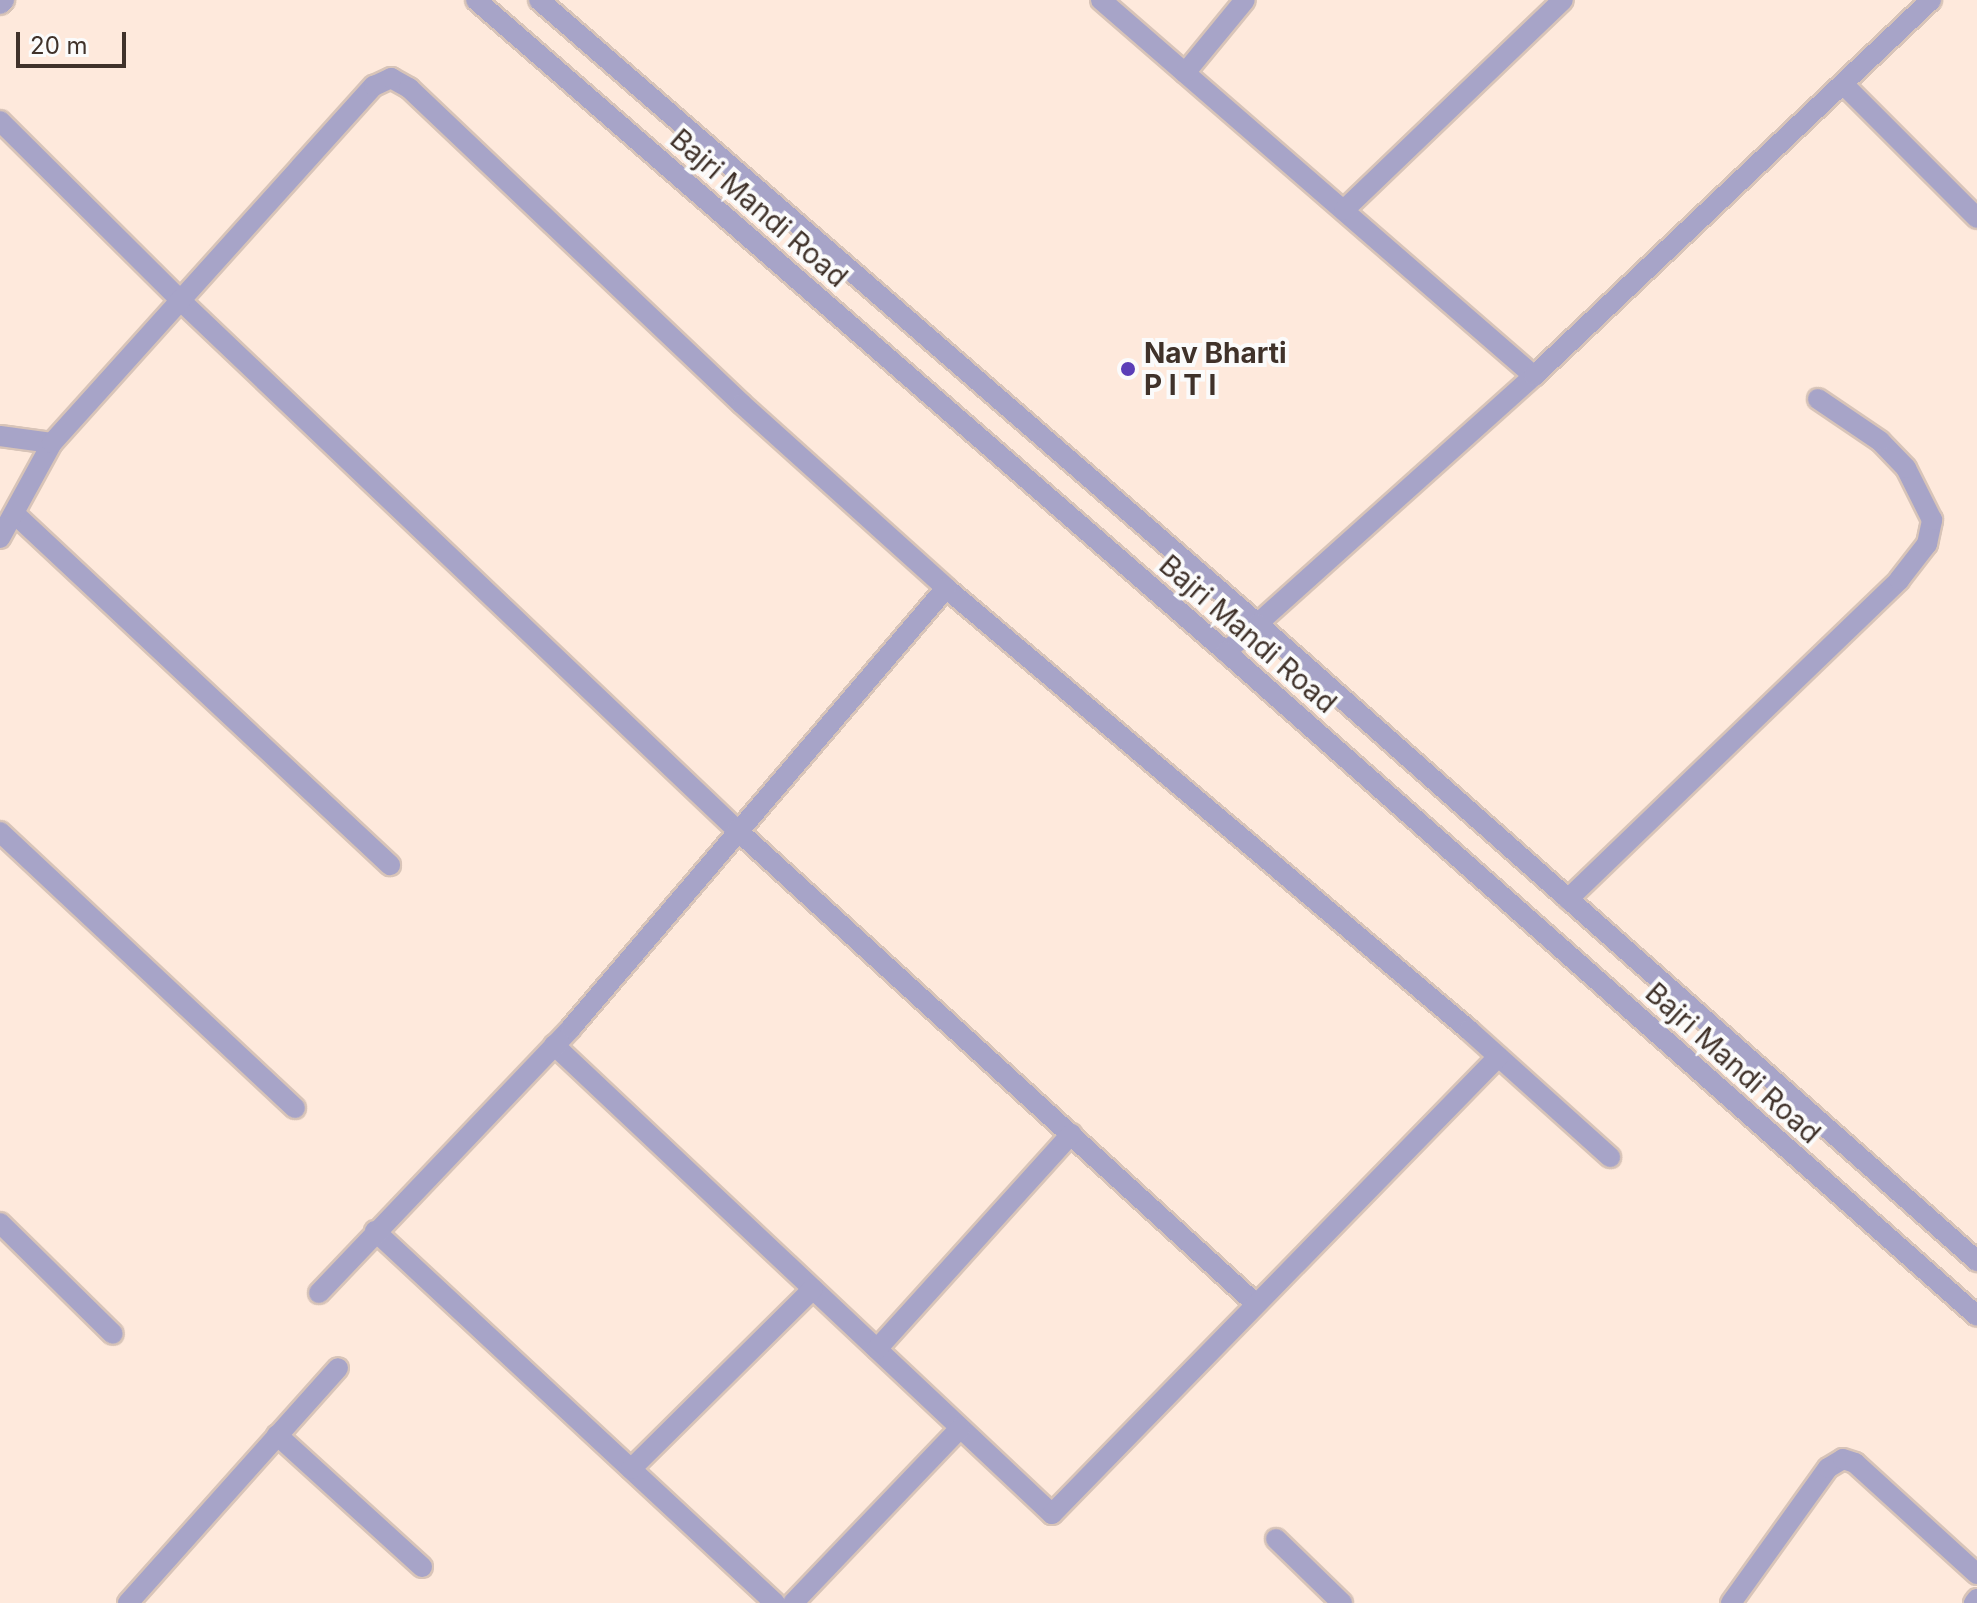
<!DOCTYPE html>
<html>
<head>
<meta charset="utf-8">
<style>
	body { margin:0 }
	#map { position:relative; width:1977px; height:1603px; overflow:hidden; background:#fee9dc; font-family:Inter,sans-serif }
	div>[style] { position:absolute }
	.roads { filter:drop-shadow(2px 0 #d8c4b8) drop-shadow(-2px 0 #d8c4b8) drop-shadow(0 2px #d8c4b8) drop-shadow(0 -2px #d8c4b8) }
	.service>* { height:20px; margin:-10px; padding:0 10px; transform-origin:10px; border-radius:10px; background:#a7a4c8 }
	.minor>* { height:20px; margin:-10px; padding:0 10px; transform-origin:10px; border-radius:10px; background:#a7a4c8 }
	.tertiary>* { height:20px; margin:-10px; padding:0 10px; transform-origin:10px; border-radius:10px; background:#a7a4c8 }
	.dots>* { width:22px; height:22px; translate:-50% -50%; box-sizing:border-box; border:4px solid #fbfbfb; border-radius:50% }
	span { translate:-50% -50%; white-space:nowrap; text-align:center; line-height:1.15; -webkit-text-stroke:8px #fbfbfb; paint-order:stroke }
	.street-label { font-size:28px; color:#40322a }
	.poi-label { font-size:28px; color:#40322a; font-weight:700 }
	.left { translate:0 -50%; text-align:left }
	.scale { position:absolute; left:16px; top:32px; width:110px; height:36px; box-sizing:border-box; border:4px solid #40322a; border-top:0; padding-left:10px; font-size:24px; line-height:28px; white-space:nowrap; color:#40322a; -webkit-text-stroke:6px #fbfbfb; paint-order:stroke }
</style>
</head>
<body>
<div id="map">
	<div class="roads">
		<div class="service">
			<i style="left:1568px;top:899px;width:460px;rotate:-43.9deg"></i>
			<i style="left:1899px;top:580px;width:46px;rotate:-52.1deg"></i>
			<i style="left:1927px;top:544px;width:25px;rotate:-78deg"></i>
			<i style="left:1932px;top:520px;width:58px;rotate:-116.6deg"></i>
			<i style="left:1906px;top:468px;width:37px;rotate:-134deg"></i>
			<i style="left:1880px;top:441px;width:75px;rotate:-145.9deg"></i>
		</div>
		<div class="minor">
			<i style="left:1101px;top:0;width:573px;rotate:40.97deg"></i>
			<i style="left:0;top:4px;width:6px;rotate:-45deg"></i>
			<i style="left:1185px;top:73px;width:94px;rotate:-50.6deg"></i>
			<i style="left:1844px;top:85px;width:188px;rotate:45deg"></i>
			<i style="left:0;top:121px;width:254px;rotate:44.8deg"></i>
			<i style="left:180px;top:300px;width:769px;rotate:43.58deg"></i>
			<i style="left:737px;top:830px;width:703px;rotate:42.41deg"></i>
			<i style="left:1344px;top:210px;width:303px;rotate:-43.8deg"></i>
			<i style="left:0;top:436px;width:52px;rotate:7.7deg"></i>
			<i style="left:17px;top:516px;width:511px;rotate:43.1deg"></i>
			<i style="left:0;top:538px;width:108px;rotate:-61.3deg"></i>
			<i style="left:52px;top:443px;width:481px;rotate:-48deg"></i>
			<i style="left:374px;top:86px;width:19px;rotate:-25deg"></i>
			<i style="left:391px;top:78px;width:21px;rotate:29deg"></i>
			<i style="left:409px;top:88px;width:459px;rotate:43.5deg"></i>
			<i style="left:742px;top:404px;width:275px;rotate:42deg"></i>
			<i style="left:946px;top:588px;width:685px;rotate:40.2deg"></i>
			<i style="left:1469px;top:1030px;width:190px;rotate:42deg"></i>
			<i style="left:1226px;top:652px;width:414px;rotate:-41.9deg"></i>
			<i style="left:1534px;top:376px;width:547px;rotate:-43.44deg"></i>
			<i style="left:0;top:832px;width:404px;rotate:43.1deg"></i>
			<i style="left:554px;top:1045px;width:684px;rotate:43.28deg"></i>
			<i style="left:1052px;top:1514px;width:639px;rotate:-45.7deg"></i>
			<i style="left:0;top:1223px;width:158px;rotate:44.5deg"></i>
			<i style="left:375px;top:1231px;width:546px;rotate:42.92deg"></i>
			<i style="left:319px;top:1293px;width:366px;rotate:-46.4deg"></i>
			<i style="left:571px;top:1028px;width:578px;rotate:-49.56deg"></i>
			<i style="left:877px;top:1349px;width:290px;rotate:-47.9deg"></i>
			<i style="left:277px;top:1435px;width:196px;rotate:42.3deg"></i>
			<i style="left:631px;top:1469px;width:256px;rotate:-44.7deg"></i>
			<i style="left:1276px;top:1539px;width:92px;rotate:44.1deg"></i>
			<i style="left:128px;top:1603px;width:315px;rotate:-48.2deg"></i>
			<i style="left:793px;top:1603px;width:242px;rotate:-46.3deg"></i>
			<i style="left:1731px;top:1603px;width:166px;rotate:-54.3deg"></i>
			<i style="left:1828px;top:1468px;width:17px;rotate:-31deg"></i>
			<i style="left:1843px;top:1459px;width:13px;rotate:18deg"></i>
			<i style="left:1855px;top:1463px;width:165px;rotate:42.3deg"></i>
			<i style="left:1974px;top:1603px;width:5px;rotate:-53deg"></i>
		</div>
		<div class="tertiary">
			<i style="left:476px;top:0;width:994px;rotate:41deg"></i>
			<i style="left:1226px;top:652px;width:1002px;rotate:41.48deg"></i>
			<i style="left:539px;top:0;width:952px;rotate:40.95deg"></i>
			<i style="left:1258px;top:624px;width:961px;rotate:41.54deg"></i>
		</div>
	</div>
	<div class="dots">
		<i style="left:1128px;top:369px;background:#5b3eb7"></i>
	</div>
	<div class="street-label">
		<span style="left:759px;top:208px;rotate:41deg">Bajri Mandi Road</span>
		<span style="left:1248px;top:634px;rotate:41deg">Bajri Mandi Road</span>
		<span style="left:1733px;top:1063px;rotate:42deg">Bajri Mandi Road</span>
	</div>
	<div class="poi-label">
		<span class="left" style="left:1144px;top:369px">Nav Bharti<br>P I T I</span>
	</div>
	<div class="scale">20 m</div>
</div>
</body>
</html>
